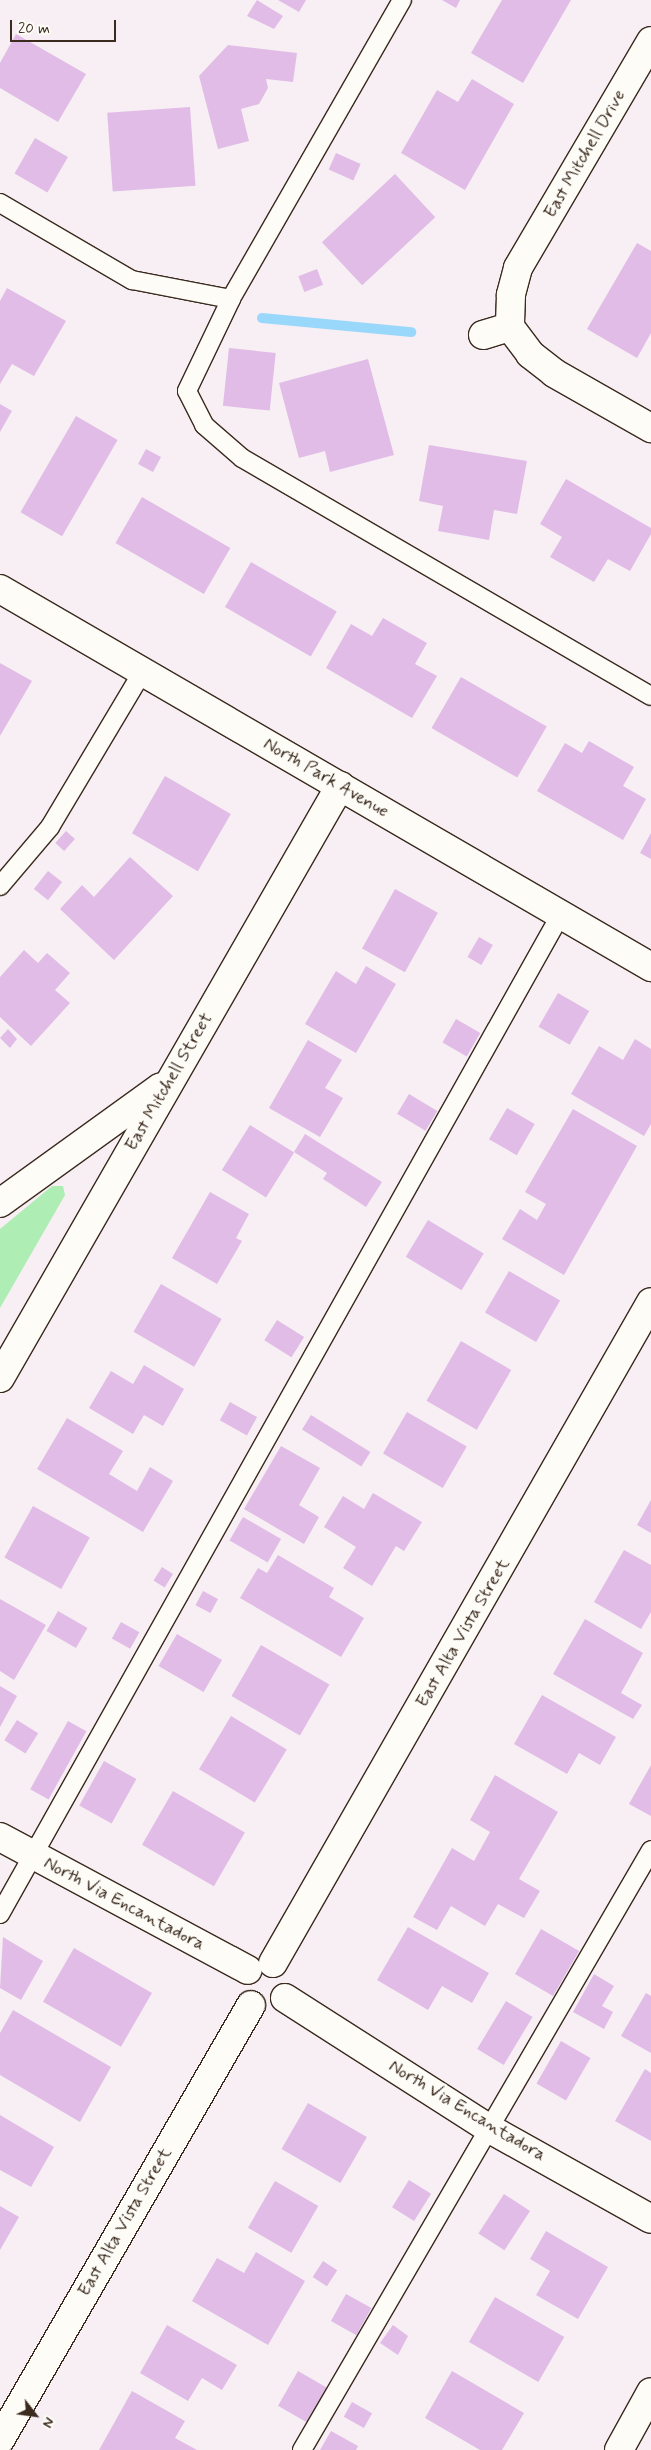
<!DOCTYPE html>
<html>
<head>
<meta charset="utf-8">
<style>
	body { margin:0 }
	#map { position:relative; width:651px; height:2450px; overflow:hidden; background:#f7eff4; font-family:Mynerve,sans-serif }
	div>[style] { position:absolute }
	.green>* { inset:0; background:#aeedb4 }
	.stream>* { height:10px; margin:-5px; padding:0 5px; transform-origin:5px; border-radius:5px; background:#9ad8fb }
	.building>* { inset:0; background:#e1bce6; transform-origin:0 0 }
	.roads { filter:drop-shadow(1px 0 #3b2a1e) drop-shadow(-1px 0 #3b2a1e) drop-shadow(0 1px #3b2a1e) drop-shadow(0 -1px #3b2a1e) }
	.service>* { height:18px; margin:-9px; padding:0 9px; transform-origin:9px; border-radius:9px; background:#fdfcf7 }
	.minor>* { height:28px; margin:-14px; padding:0 14px; transform-origin:14px; border-radius:14px; background:#fdfcf7 }
	.tertiary>* { height:28px; margin:-14px; padding:0 14px; transform-origin:14px; border-radius:14px; background:#fdfcf7 }
	span { translate:-50% -50%; white-space:nowrap; text-align:center; line-height:1.15; -webkit-text-stroke:4px #fdfcf7; paint-order:stroke }
	.street-label { font-size:18px; color:#3b2a1e }
	.north { position:absolute; left:10px; top:2390px; width:50px; height:50px; -webkit-text-stroke:4px #fdfcf7; paint-order:stroke; rotate:120deg; font-size:14px; font-weight:700; line-height:20px; text-align:center; color:#3b2a1e }
	.north::after { content:''; display:block; margin:auto; width:18px; height:22px; background:#3b2a1e; clip-path:polygon(50% 0,100% 100%,50% 72%,0 100%) }
	.scale { position:absolute; left:10px; top:20px; width:106px; height:22px; box-sizing:border-box; border:2px solid #3b2a1e; border-top:0; padding-left:6px; font-size:15px; line-height:18px; white-space:nowrap; color:#3b2a1e; -webkit-text-stroke:4px #fdfcf7; paint-order:stroke }
</style>
</head>
<body>
<div id="map">
	<div class="green">
		<i style="clip-path:polygon(52px 1186px,63px 1186px,65px 1195px,0 1308px,0 1229px)"></i>
	</div>
	<div class="stream">
		<i style="left:262px;top:318px;width:150px;rotate:5.4deg"></i>
	</div>
	<div class="building">
		<i style="clip-path:polygon(257px 0,283px 16px,274px 29px,247px 16px)"></i>
		<i style="clip-path:polygon(278px 0,306px 0,299px 12px)"></i>
		<i style="clip-path:polygon(442px 0,460px 0,456px 8px)"></i>
		<i style="clip-path:polygon(502px 0,571px 0,523px 83px,471px 53px)"></i>
		<i style="clip-path:polygon(16px 34px,86px 74px,58px 122px,0 88px,0 63px)"></i>
		<i style="clip-path:polygon(228px 45px,297px 53px,293px 82px,266px 79px,268px 88px,259px 104px,241px 109px,249px 141px,218px 149px,199px 76px)"></i>
		<i style="clip-path:polygon(472px 79px,514px 104px,465px 190px,401px 153px,437px 90px,458px 102px)"></i>
		<i style="left:190px;top:107px;width:79px;height:83px;rotate:86deg"></i>
		<i style="left:35px;top:138px;width:38px;height:41px;rotate:30deg"></i>
		<i style="left:336px;top:153px;width:27px;height:18px;rotate:24deg"></i>
		<i style="left:395px;top:174px;width:59px;height:100px;rotate:47deg"></i>
		<i style="clip-path:polygon(637px 243px,651px 251px,651px 333px,637px 358px,587px 329px)"></i>
		<i style="left:317px;top:269px;width:17px;height:20px;rotate:69deg"></i>
		<i style="clip-path:polygon(7px 288px,66px 321px,34px 376px,12px 364px,0 384px,0 301px)"></i>
		<i style="left:229px;top:348px;width:47px;height:58px;rotate:6deg"></i>
		<i style="clip-path:polygon(368px 359px,394px 455px,330px 472px,325px 451px,299px 458px,279px 383px)"></i>
		<i style="clip-path:polygon(0 404px,12px 411px,0 432px)"></i>
		<i style="left:76px;top:416px;width:48px;height:111px;rotate:30deg"></i>
		<i style="clip-path:polygon(429px 445px,527px 461px,517px 514px,494px 510px,489px 540px,438px 531px,443px 506px,419px 501px)"></i>
		<i style="left:146px;top:449px;width:17px;height:17px;rotate:28deg"></i>
		<i style="clip-path:polygon(566px 479px,651px 528px,651px 534px,630px 571px,608px 559px,594px 582px,550px 557px,562px 537px,540px 524px)"></i>
		<i style="left:142px;top:497px;width:102px;height:53px;rotate:30deg"></i>
		<i style="left:251px;top:562px;width:99px;height:52px;rotate:30deg"></i>
		<i style="clip-path:polygon(383px 618px,427px 643px,415px 664px,437px 676px,412px 718px,326px 668px,351px 624px,372px 636px)"></i>
		<i style="clip-path:polygon(0 663px,32px 681px,0 736px)"></i>
		<i style="left:461px;top:677px;width:99px;height:59px;rotate:30deg"></i>
		<i style="clip-path:polygon(589px 741px,634px 767px,623px 786px,646px 799px,623px 840px,537px 791px,565px 743px,582px 753px)"></i>
		<i style="left:165px;top:776px;width:76px;height:66px;rotate:30deg"></i>
		<i style="left:66px;top:831px;width:12px;height:16px;rotate:42deg"></i>
		<i style="clip-path:polygon(651px 833px,651px 859px,640px 853px)"></i>
		<i style="clip-path:polygon(130px 857px,173px 896px,114px 960px,60px 909px,82px 885px,94px 897px)"></i>
		<i style="left:48px;top:871px;width:18px;height:23px;rotate:38deg"></i>
		<i style="left:395px;top:889px;width:49px;height:68px;rotate:29deg"></i>
		<i style="left:479px;top:937px;width:16px;height:23px;rotate:30deg"></i>
		<i style="clip-path:polygon(24px 950px,38px 963px,47px 953px,70px 973px,55px 990px,70px 1003px,31px 1046px,0 1017px,0 977px)"></i>
		<i style="clip-path:polygon(366px 966px,396px 984px,356px 1053px,305px 1024px,336px 971px,356px 984px)"></i>
		<i style="left:558px;top:993px;width:36px;height:39px;rotate:30deg"></i>
		<i style="left:456px;top:1019px;width:28px;height:27px;rotate:30deg"></i>
		<i style="clip-path:polygon(8px 1029px,17px 1039px,10px 1048px,0 1038px)"></i>
		<i style="clip-path:polygon(635px 1039px,651px 1049px,651px 1124px,644px 1136px,571px 1094px,599px 1046px,623px 1060px)"></i>
		<i style="clip-path:polygon(308px 1040px,342px 1060px,325px 1088px,343px 1098px,320px 1137px,269px 1108px)"></i>
		<i style="left:409px;top:1094px;width:33px;height:23px;rotate:31deg"></i>
		<i style="left:507px;top:1108px;width:32px;height:36px;rotate:30deg"></i>
		<i style="clip-path:polygon(573px 1109px,637px 1146px,564px 1275px,502px 1239px,520px 1209px,537px 1220px,546px 1204px,525px 1192px)"></i>
		<i style="left:250px;top:1125px;width:52px;height:53px;rotate:32deg"></i>
		<i style="clip-path:polygon(305px 1134px,382px 1182px,366px 1207px,323px 1179px,327px 1173px,294px 1152px)"></i>
		<i style="clip-path:polygon(210px 1192px,249px 1214px,236px 1238px,242px 1241px,217px 1284px,172px 1258px)"></i>
		<i style="left:428px;top:1220px;width:65px;height:43px;rotate:31deg"></i>
		<i style="left:509px;top:1271px;width:59px;height:48px;rotate:30deg"></i>
		<i style="left:161px;top:1284px;width:70px;height:55px;rotate:30deg"></i>
		<i style="left:277px;top:1320px;width:32px;height:24px;rotate:32deg"></i>
		<i style="left:461px;top:1341px;width:58px;height:69px;rotate:30deg"></i>
		<i style="clip-path:polygon(144px 1365px,184px 1389px,163px 1426px,144px 1415px,133px 1434px,89px 1408px,111px 1371px,133px 1384px)"></i>
		<i style="left:230px;top:1402px;width:31px;height:21px;rotate:29deg"></i>
		<i style="left:407px;top:1412px;width:69px;height:48px;rotate:30deg"></i>
		<i style="left:311px;top:1415px;width:70px;height:17px;rotate:32deg"></i>
		<i style="clip-path:polygon(67px 1418px,123px 1451px,109px 1474px,137px 1491px,150px 1467px,173px 1481px,143px 1532px,37px 1469px)"></i>
		<i style="clip-path:polygon(281px 1446px,320px 1468px,299px 1505px,319px 1517px,304px 1544px,244px 1509px)"></i>
		<i style="clip-path:polygon(373px 1493px,422px 1522px,404px 1551px,396px 1546px,372px 1586px,343px 1568px,356px 1547px,324px 1527px,343px 1496px,364px 1509px)"></i>
		<i style="clip-path:polygon(651px 1500px,651px 1533px,637px 1525px)"></i>
		<i style="left:33px;top:1506px;width:65px;height:59px;rotate:29deg"></i>
		<i style="left:243px;top:1517px;width:44px;height:27px;rotate:30deg"></i>
		<i style="clip-path:polygon(624px 1550px,651px 1565px,651px 1612px,641px 1629px,594px 1602px)"></i>
		<i style="clip-path:polygon(278px 1555px,334px 1588px,329px 1597px,364px 1618px,341px 1657px,240px 1598px,258px 1568px,267px 1573px)"></i>
		<i style="left:162px;top:1567px;width:13px;height:16px;rotate:32deg"></i>
		<i style="left:203px;top:1591px;width:17px;height:16px;rotate:28deg"></i>
		<i style="clip-path:polygon(0 1599px,46px 1625px,14px 1680px,0 1671px)"></i>
		<i style="left:58px;top:1611px;width:34px;height:23px;rotate:30deg"></i>
		<i style="clip-path:polygon(585px 1619px,643px 1653px,621px 1693px,642px 1705px,633px 1719px,553px 1674px)"></i>
		<i style="left:121px;top:1622px;width:21px;height:19px;rotate:29deg"></i>
		<i style="left:177px;top:1634px;width:52px;height:37px;rotate:30deg"></i>
		<i style="left:261px;top:1645px;width:79px;height:59px;rotate:30deg"></i>
		<i style="clip-path:polygon(0 1686px,17px 1696px,0 1727px)"></i>
		<i style="clip-path:polygon(542px 1695px,616px 1737px,600px 1765px,579px 1753px,567px 1774px,514px 1744px)"></i>
		<i style="left:231px;top:1716px;width:65px;height:62px;rotate:31deg"></i>
		<i style="left:17px;top:1720px;width:25px;height:24px;rotate:32deg"></i>
		<i style="left:68px;top:1721px;width:21px;height:78px;rotate:29deg"></i>
		<i style="left:104px;top:1761px;width:37px;height:51px;rotate:29deg"></i>
		<i style="clip-path:polygon(651px 1765px,651px 1816px,629px 1804px)"></i>
		<i style="clip-path:polygon(495px 1775px,558px 1812px,519px 1879px,540px 1891px,524px 1918px,498px 1904px,485px 1926px,451px 1906px,437px 1930px,413px 1917px,452px 1848px,474px 1861px,490px 1832px,470px 1820px)"></i>
		<i style="left:173px;top:1791px;width:83px;height:62px;rotate:30deg"></i>
		<i style="clip-path:polygon(408px 1927px,489px 1973px,472px 2003px,442px 1986px,428px 2010px,377px 1980px)"></i>
		<i style="left:541px;top:1929px;width:44px;height:52px;rotate:30deg"></i>
		<i style="clip-path:polygon(3px 1937px,43px 1961px,21px 2000px,0 1988px)"></i>
		<i style="left:74px;top:1948px;width:90px;height:62px;rotate:30deg"></i>
		<i style="clip-path:polygon(594px 1974px,614px 1986px,602px 2006px,613px 2012px,604px 2029px,573px 2012px)"></i>
		<i style="clip-path:polygon(646px 1993px,651px 1996px,651px 2053px,621px 2036px)"></i>
		<i style="left:506px;top:2001px;width:31px;height:56px;rotate:31deg"></i>
		<i style="clip-path:polygon(13px 2010px,111px 2067px,80px 2122px,0 2075px,0 2033px)"></i>
		<i style="left:561px;top:2041px;width:34px;height:49px;rotate:30deg"></i>
		<i style="clip-path:polygon(645px 2069px,651px 2073px,651px 2141px,615px 2121px)"></i>
		<i style="left:308px;top:2103px;width:68px;height:53px;rotate:30deg"></i>
		<i style="clip-path:polygon(0 2115px,54px 2147px,31px 2187px,0 2170px)"></i>
		<i style="left:409px;top:2180px;width:26px;height:32px;rotate:32deg"></i>
		<i style="left:275px;top:2181px;width:50px;height:54px;rotate:30deg"></i>
		<i style="left:504px;top:2194px;width:31px;height:47px;rotate:33deg"></i>
		<i style="clip-path:polygon(0 2206px,19px 2217px,0 2250px)"></i>
		<i style="clip-path:polygon(546px 2231px,608px 2267px,578px 2319px,536px 2295px,550px 2271px,530px 2259px)"></i>
		<i style="clip-path:polygon(256px 2252px,305px 2281px,268px 2345px,192px 2301px,217px 2258px,244px 2273px)"></i>
		<i style="left:323px;top:2261px;width:17px;height:19px;rotate:33deg"></i>
		<i style="left:346px;top:2294px;width:29px;height:31px;rotate:29deg"></i>
		<i style="left:495px;top:2297px;width:80px;height:52px;rotate:30deg"></i>
		<i style="clip-path:polygon(167px 2325px,237px 2365px,222px 2390px,202px 2378px,188px 2401px,140px 2373px)"></i>
		<i style="clip-path:polygon(393px 2325px,408px 2336px,398px 2355px,380px 2343px)"></i>
		<i style="left:298px;top:2371px;width:34px;height:40px;rotate:30deg"></i>
		<i style="clip-path:polygon(452px 2371px,524px 2413px,502px 2450px,480px 2450px,425px 2418px)"></i>
		<i style="clip-path:polygon(132px 2391px,185px 2421px,175px 2438px,197px 2450px,99px 2450px)"></i>
		<i style="left:352px;top:2402px;width:23px;height:17px;rotate:29deg"></i>
		<i style="clip-path:polygon(331px 2431px,358px 2446px,356px 2450px,320px 2450px)"></i>
	</div>
	<div class="roads">
		<div class="service">
			<i style="left:402px;top:0;width:344px;rotate:119.8deg"></i>
			<i style="left:231px;top:299px;width:102px;rotate:115.6deg"></i>
			<i style="left:187px;top:391px;width:38px;rotate:63deg"></i>
			<i style="left:204px;top:425px;width:50px;rotate:41deg"></i>
			<i style="left:242px;top:458px;width:473px;rotate:30.2deg"></i>
			<i style="left:0;top:203px;width:153px;rotate:30.3deg"></i>
			<i style="left:132px;top:280px;width:101px;rotate:10.9deg"></i>
			<i style="left:0;top:886px;width:77px;rotate:-49.7deg"></i>
			<i style="left:50px;top:827px;width:182px;rotate:-59.2deg"></i>
			<i style="left:0;top:1914px;width:1147px;rotate:-60.71deg"></i>
			<i style="left:302px;top:2450px;width:694px;rotate:-59.81deg"></i>
		</div>
		<div class="minor">
			<i style="left:651px;top:41px;width:263px;rotate:120.4deg"></i>
			<i style="left:518px;top:268px;width:28px;rotate:105deg"></i>
			<i style="left:511px;top:295px;width:32px;rotate:92deg"></i>
			<i style="left:510px;top:327px;width:34px;rotate:53deg"></i>
			<i style="left:530px;top:354px;width:31px;rotate:38deg"></i>
			<i style="left:554px;top:373px;width:112px;rotate:29.6deg"></i>
			<i style="left:483px;top:335px;width:28px;rotate:-17deg"></i>
			<i style="left:0;top:1203px;width:198px;rotate:-35.8deg"></i>
			<i style="left:0;top:1378px;width:683px;rotate:-60.13deg"></i>
			<i style="left:0;top:1837px;width:281px;rotate:28.2deg"></i>
			<i style="left:273px;top:1963px;width:761px;rotate:-60.24deg"></i>
			<i style="left:285px;top:1998px;width:243px;rotate:32.6deg"></i>
			<i style="left:490px;top:2129px;width:184px;rotate:29.2deg"></i>
			<i style="left:0;top:2440px;width:502px;rotate:-60.01deg"></i>
		</div>
		<div class="tertiary">
			<i style="left:0;top:589px;width:753px;rotate:30.14deg"></i>
			<i style="left:619px;top:2450px;width:66px;rotate:-61.1deg"></i>
		</div>
	</div>
	<div class="street-label">
		<span style="left:585px;top:154px;rotate:-60deg">East Mitchell Drive</span>
		<span style="left:326px;top:778px;rotate:30deg">North Park Avenue</span>
		<span style="left:169px;top:1082px;rotate:-60deg">East Mitchell Street</span>
		<span style="left:463px;top:1633px;rotate:-60deg">East Alta Vista Street</span>
		<span style="left:124px;top:1904px;rotate:28deg">North Via Encantadora</span>
		<span style="left:467px;top:2111px;rotate:31deg">North Via Encantadora</span>
		<span style="left:125px;top:2222px;rotate:-60deg">East Alta Vista Street</span>
	</div>
	<div class="north">N</div>
	<div class="scale">20 m</div>
</div>
</body>
</html>
